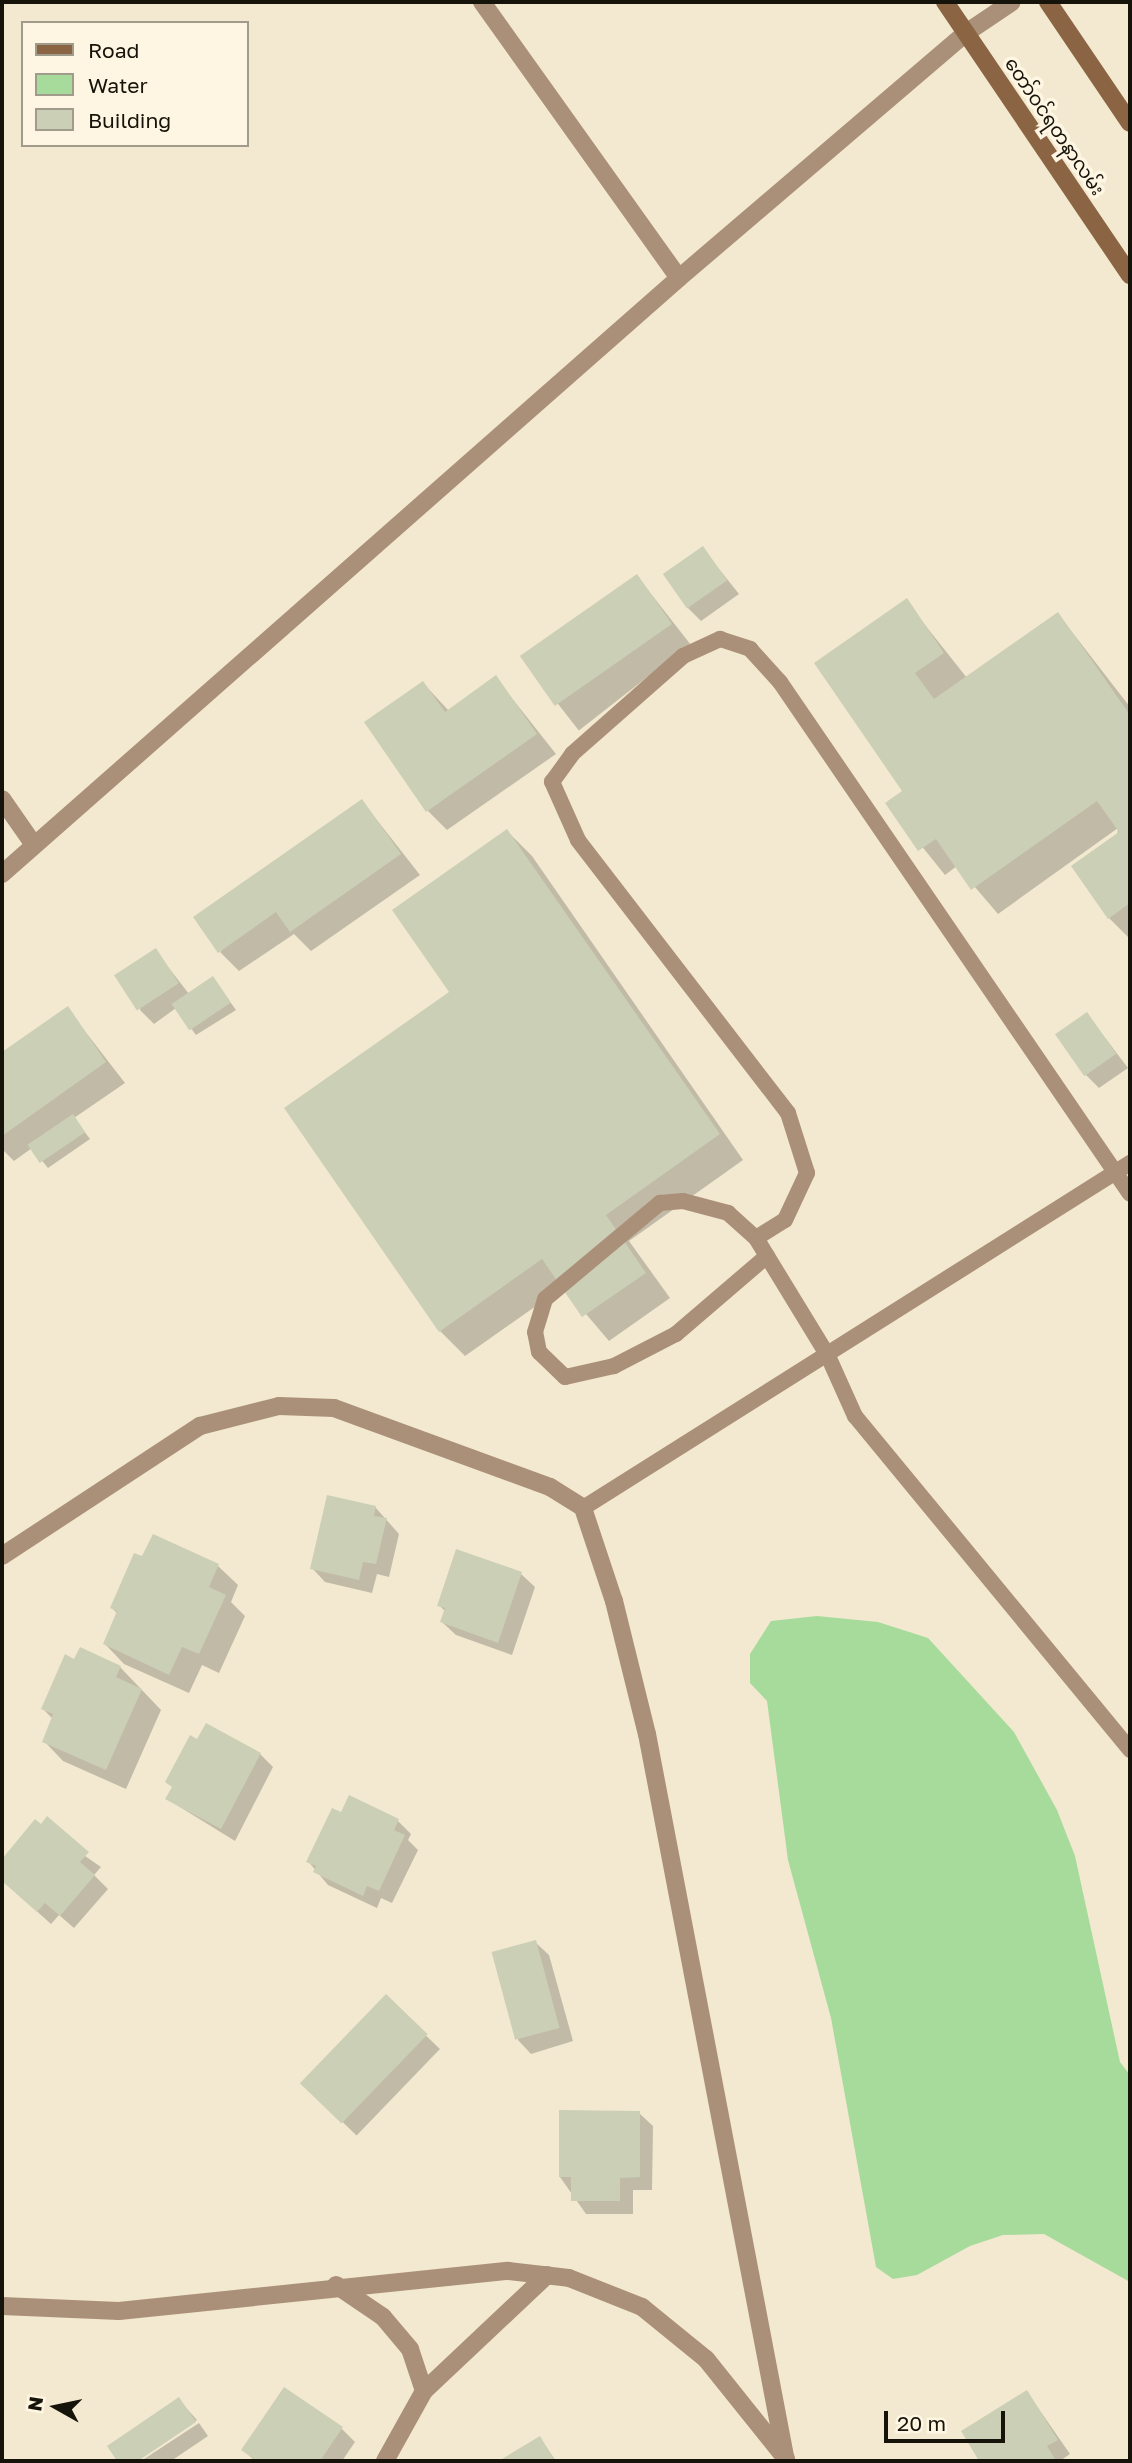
<!DOCTYPE html>
<html>
<head>
<meta charset="utf-8">
<style>
	body { margin:0 }
	#map { position:relative; width:1132px; height:2463px; overflow:hidden; background:#f2e9d0; font-family:"Golos Text","Noto Sans Myanmar",sans-serif }
	div>[style] { position:absolute }
	.water>* { inset:0; background:#a7db9c }
	.shadow>* { inset:0; background:#0003; transform-origin:0 0 }
	.building>* { inset:0; background:#cbcfb6; transform-origin:0 0 }
	.service>* { height:16px; margin:-8px; padding:0 8px; transform-origin:8px; border-radius:8px; background:#ab9079 }
	.minor>* { height:18px; margin:-9px; padding:0 9px; transform-origin:9px; border-radius:9px; background:#ab9079 }
	.secondary>* { height:18px; margin:-9px; padding:0 9px; transform-origin:9px; border-radius:9px; background:#8b6543 }
	span { translate:-50% -50%; white-space:nowrap; text-align:center; line-height:1.15; -webkit-text-stroke:7px #fef6e2; paint-order:stroke }
	.street-label { font-size:19px; color:#16130a }
	.frame { position:absolute; inset:0; border:4px solid #16130a; pointer-events:none }
	.legend { position:absolute; left:21px; top:21px; width:228px; height:126px; box-sizing:border-box; background:#fef6e2; border:2px solid #a19b8c; margin:0; padding:9px 12px; list-style:none; font-size:21px; color:#16130a }
	.legend li { display:flex; align-items:center; gap:14px; height:35px }
	.legend b { width:35px; border:2px solid #a19b8c }
	.north { position:absolute; left:21px; top:2372px; width:70px; height:70px; -webkit-text-stroke:5px #fef6e2; paint-order:stroke; rotate:279deg; font-size:19px; font-weight:700; line-height:28px; text-align:center; color:#16130a }
	.north::after { content:''; display:block; margin:auto; width:24px; height:32px; background:#16130a; clip-path:polygon(50% 0,100% 100%,50% 72%,0 100%) }
	.scale { position:absolute; left:884px; top:2411px; width:121px; height:32px; box-sizing:border-box; border:4px solid #16130a; border-top:0; padding-left:9px; font-size:21px; line-height:24px; white-space:nowrap; color:#16130a; -webkit-text-stroke:5px #fef6e2; paint-order:stroke }
</style>
</head>
<body>
<div id="map">
	<div class="water">
		<i style="clip-path:polygon(817px 1616px,878px 1622px,928px 1638px,1014px 1732px,1057px 1810px,1075px 1856px,1120px 2062px,1130px 2075px,1130px 2282px,1044px 2234px,1003px 2235px,970px 2246px,917px 2275px,893px 2279px,876px 2267px,831px 2018px,788px 1860px,767px 1701px,750px 1683px,750px 1654px,771px 1621px)"></i>
	</div>
	<div class="shadow">
		<i style="clip-path:polygon(703px 549px,739px 594px,701px 621px,688px 608px)"></i>
		<i style="left:637px;top:576px;width:86px;height:141px;rotate:52deg"></i>
		<i style="clip-path:polygon(906px 601px,967px 678px,1058px 614px,1130px 707px,1130px 939px,1109px 918px,1118px 828px,998px 914px,957px 866px,945px 875px,887px 803px,905px 791px)"></i>
		<i style="clip-path:polygon(496px 678px,556px 754px,447px 830px,428px 811px,423px 683px,449px 711px)"></i>
		<i style="clip-path:polygon(362px 801px,420px 875px,311px 951px,294px 934px,239px 971px,220px 952px)"></i>
		<i style="clip-path:polygon(507px 831px,532px 856px,743px 1160px,629px 1241px,670px 1298px,609px 1341px,563px 1287px,465px 1356px,440px 1331px,451px 992px)"></i>
		<i style="clip-path:polygon(155px 950px,189px 994px,213px 978px,236px 1010px,196px 1035px,176px 1008px,154px 1024px,140px 1010px)"></i>
		<i style="clip-path:polygon(67px 1008px,125px 1083px,74px 1118px,90px 1139px,48px 1168px,32px 1148px,14px 1161px,2px 1149px,2px 1054px)"></i>
		<i style="clip-path:polygon(1087px 1014px,1128px 1068px,1099px 1088px,1086px 1075px)"></i>
		<i style="clip-path:polygon(375px 1507px,399px 1534px,389px 1577px,377px 1574px,372px 1593px,325px 1582px,312px 1568px)"></i>
		<i style="clip-path:polygon(154px 1536px,218px 1566px,238px 1585px,231px 1602px,245px 1616px,219px 1673px,202px 1665px,189px 1693px,124px 1664px,105px 1644px,118px 1614px,112px 1608px)"></i>
		<i style="clip-path:polygon(521px 1574px,535px 1587px,512px 1655px,456px 1635px,442px 1622px,446px 1612px,439px 1605px)"></i>
		<i style="clip-path:polygon(75px 1662px,120px 1667px,161px 1710px,126px 1789px,63px 1761px,44px 1741px,53px 1719px,43px 1709px)"></i>
		<i style="clip-path:polygon(260px 1754px,273px 1767px,235px 1841px,167px 1799px)"></i>
		<i style="clip-path:polygon(342px 1815px,398px 1821px,411px 1834px,408px 1840px,418px 1850px,392px 1903px,381px 1898px,377px 1908px,328px 1885px,308px 1861px)"></i>
		<i style="clip-path:polygon(36px 1822px,101px 1867px,94px 1875px,108px 1889px,74px 1928px,59px 1915px,51px 1924px,2px 1880px,2px 1861px)"></i>
		<i style="clip-path:polygon(535px 1942px,549px 1955px,573px 2041px,531px 2054px,518px 2040px)"></i>
		<i style="left:386px;top:1997px;width:75px;height:120px;rotate:44deg"></i>
		<i style="clip-path:polygon(639px 2113px,653px 2126px,652px 2190px,633px 2190px,633px 2214px,586px 2214px,560px 2177px)"></i>
		<i style="clip-path:polygon(1027px 2392px,1070px 2454px,1060px 2461px,981px 2461px,963px 2432px)"></i>
		<i style="clip-path:polygon(178px 2399px,197px 2420px,134px 2461px,119px 2461px,109px 2446px)"></i>
		<i style="clip-path:polygon(199px 2423px,208px 2436px,171px 2461px,141px 2461px)"></i>
		<i style="clip-path:polygon(342px 2429px,355px 2442px,342px 2461px,255px 2461px,243px 2450px)"></i>
		<i style="clip-path:polygon(540px 2438px,556px 2461px,506px 2461px,505px 2459px)"></i>
	</div>
	<div class="building">
		<i style="left:703px;top:546px;width:42px;height:49px;rotate:55deg"></i>
		<i style="left:637px;top:574px;width:61px;height:143px;rotate:55deg"></i>
		<i style="clip-path:polygon(907px 598px,944px 653px,915px 673px,934px 699px,1058px 612px,1130px 715px,1130px 903px,1108px 919px,1071px 866px,1119px 832px,1097px 801px,971px 890px,936px 839px,918px 851px,885px 803px,902px 791px,814px 663px)"></i>
		<i style="clip-path:polygon(496px 675px,537px 734px,426px 812px,364px 722px,423px 681px,445px 712px)"></i>
		<i style="clip-path:polygon(362px 799px,401px 854px,290px 932px,276px 912px,218px 953px,193px 917px)"></i>
		<i style="clip-path:polygon(507px 829px,720px 1134px,606px 1215px,646px 1273px,582px 1317px,542px 1259px,439px 1332px,284px 1108px,449px 992px,392px 910px)"></i>
		<i style="left:156px;top:948px;width:42px;height:50px;rotate:57deg"></i>
		<i style="left:213px;top:976px;width:32px;height:50px;rotate:56deg"></i>
		<i style="clip-path:polygon(68px 1006px,106px 1062px,2px 1136px,2px 1052px)"></i>
		<i style="left:1087px;top:1012px;width:51px;height:39px;rotate:55deg"></i>
		<i style="left:73px;top:1114px;width:22px;height:55px;rotate:56deg"></i>
		<i style="clip-path:polygon(327px 1495px,376px 1506px,374px 1516px,387px 1518px,376px 1564px,363px 1562px,359px 1580px,310px 1569px)"></i>
		<i style="clip-path:polygon(153px 1534px,219px 1564px,209px 1587px,226px 1595px,199px 1654px,182px 1647px,169px 1675px,103px 1644px,117px 1611px,110px 1608px,134px 1553px,142px 1556px)"></i>
		<i style="clip-path:polygon(456px 1549px,522px 1572px,498px 1643px,440px 1622px,445px 1608px,437px 1606px)"></i>
		<i style="clip-path:polygon(80px 1647px,121px 1666px,116px 1677px,142px 1689px,106px 1770px,42px 1742px,53px 1714px,41px 1709px,65px 1654px,74px 1659px)"></i>
		<i style="clip-path:polygon(206px 1723px,261px 1753px,221px 1829px,165px 1799px,172px 1787px,165px 1782px,190px 1735px,197px 1739px)"></i>
		<i style="clip-path:polygon(349px 1795px,399px 1819px,394px 1830px,405px 1835px,379px 1891px,367px 1886px,363px 1896px,313px 1872px,316px 1866px,306px 1862px,332px 1808px,341px 1812px)"></i>
		<i style="clip-path:polygon(47px 1816px,89px 1852px,80px 1862px,95px 1875px,60px 1916px,45px 1903px,37px 1912px,2px 1881px,2px 1859px,35px 1819px,41px 1824px)"></i>
		<i style="left:536px;top:1940px;width:91px;height:46px;rotate:75deg"></i>
		<i style="left:386px;top:1994px;width:58px;height:124px;rotate:44deg"></i>
		<i style="clip-path:polygon(559px 2110px,640px 2111px,640px 2177px,620px 2178px,620px 2201px,571px 2201px,571px 2177px,559px 2177px)"></i>
		<i style="clip-path:polygon(284px 2387px,343px 2427px,320px 2461px,257px 2461px,241px 2450px)"></i>
		<i style="clip-path:polygon(1027px 2390px,1058px 2440px,1047px 2446px,1056px 2461px,979px 2461px,961px 2431px)"></i>
		<i style="clip-path:polygon(179px 2397px,196px 2422px,138px 2461px,117px 2461px,107px 2446px)"></i>
		<i style="clip-path:polygon(540px 2436px,555px 2461px,504px 2461px,502px 2459px)"></i>
	</div>
	<div class="service">
		<i style="left:756px;top:1238px;width:34px;rotate:-32deg"></i>
		<i style="left:785px;top:1220px;width:52px;rotate:-64.9deg"></i>
		<i style="left:807px;top:1173px;width:63px;rotate:-107.6deg"></i>
		<i style="left:788px;top:1113px;width:344px;rotate:-127.6deg"></i>
		<i style="left:578px;top:840px;width:64px;rotate:-114.1deg"></i>
		<i style="left:552px;top:782px;width:34px;rotate:-54deg"></i>
		<i style="left:572px;top:754px;width:148px;rotate:-41.4deg"></i>
		<i style="left:683px;top:656px;width:41px;rotate:-24.7deg"></i>
		<i style="left:720px;top:639px;width:32px;rotate:18deg"></i>
		<i style="left:750px;top:649px;width:45px;rotate:47.7deg"></i>
		<i style="left:780px;top:682px;width:620px;rotate:55.64deg"></i>
		<i style="left:767px;top:1256px;width:120px;rotate:139.4deg"></i>
		<i style="left:676px;top:1334px;width:70px;rotate:152.7deg"></i>
		<i style="left:614px;top:1366px;width:50px;rotate:167.3deg"></i>
		<i style="left:565px;top:1377px;width:36px;rotate:-136deg"></i>
		<i style="left:539px;top:1352px;width:20px;rotate:-101deg"></i>
		<i style="left:535px;top:1332px;width:34px;rotate:-73deg"></i>
		<i style="left:545px;top:1299px;width:150px;rotate:-39.9deg"></i>
		<i style="left:660px;top:1203px;width:23px;rotate:-5deg"></i>
		<i style="left:683px;top:1201px;width:47px;rotate:14.9deg"></i>
		<i style="left:728px;top:1213px;width:38px;rotate:42deg"></i>
		<i style="left:756px;top:1238px;width:138px;rotate:58.6deg"></i>
		<i style="left:828px;top:1356px;width:66px;rotate:65.8deg"></i>
		<i style="left:855px;top:1416px;width:433px;rotate:50.5deg"></i>
		<i style="left:583px;top:1508px;width:647px;rotate:-32.24deg"></i>
	</div>
	<div class="minor">
		<i style="left:482px;top:2px;width:339px;rotate:54.5deg"></i>
		<i style="left:2px;top:799px;width:56px;rotate:55.2deg"></i>
		<i style="left:2px;top:874px;width:902px;rotate:-41.36deg"></i>
		<i style="left:679px;top:278px;width:377px;rotate:-40.5deg"></i>
		<i style="left:966px;top:33px;width:55px;rotate:-34deg"></i>
		<i style="left:2px;top:1556px;width:237px;rotate:-33.3deg"></i>
		<i style="left:200px;top:1426px;width:81px;rotate:-14.2deg"></i>
		<i style="left:279px;top:1406px;width:55px;rotate:2.1deg"></i>
		<i style="left:334px;top:1408px;width:230px;rotate:20.1deg"></i>
		<i style="left:550px;top:1487px;width:39px;rotate:32deg"></i>
		<i style="left:583px;top:1508px;width:98px;rotate:71.6deg"></i>
		<i style="left:614px;top:1601px;width:137px;rotate:76.1deg"></i>
		<i style="left:647px;top:1734px;width:740px;rotate:79.18deg"></i>
		<i style="left:336px;top:2285px;width:57px;rotate:34.2deg"></i>
		<i style="left:383px;top:2317px;width:42px;rotate:49.8deg"></i>
		<i style="left:410px;top:2349px;width:44px;rotate:71.6deg"></i>
		<i style="left:2px;top:2306px;width:117px;rotate:2.4deg"></i>
		<i style="left:119px;top:2311px;width:391px;rotate:-5.9deg"></i>
		<i style="left:508px;top:2271px;width:61px;rotate:6.5deg"></i>
		<i style="left:569px;top:2278px;width:79px;rotate:21.7deg"></i>
		<i style="left:642px;top:2307px;width:82px;rotate:39.1deg"></i>
		<i style="left:706px;top:2359px;width:128px;rotate:51.3deg"></i>
		<i style="left:385px;top:2461px;width:80px;rotate:-60.9deg"></i>
		<i style="left:424px;top:2391px;width:169px;rotate:-43.3deg"></i>
	</div>
	<div class="secondary">
		<i style="left:945px;top:2px;width:330px;rotate:55.9deg"></i>
		<i style="left:1048px;top:2px;width:146px;rotate:55.9deg"></i>
	</div>
	<div class="street-label">
		<span style="left:1055px;top:126px;rotate:56deg">တော်ဝင်ရတနာလမ်း</span>
	</div>
	<div class="frame"></div>
	<ul class="legend">
	<li><b style="height:9px;background:#8b6543"></b>Road</li>
	<li><b style="height:19px;background:#a7db9c"></b>Water</li>
	<li><b style="height:19px;background:#cbcfb6"></b>Building</li>
	</ul>
	<div class="north">N</div>
	<div class="scale">20 m</div>
</div>
</body>
</html>
